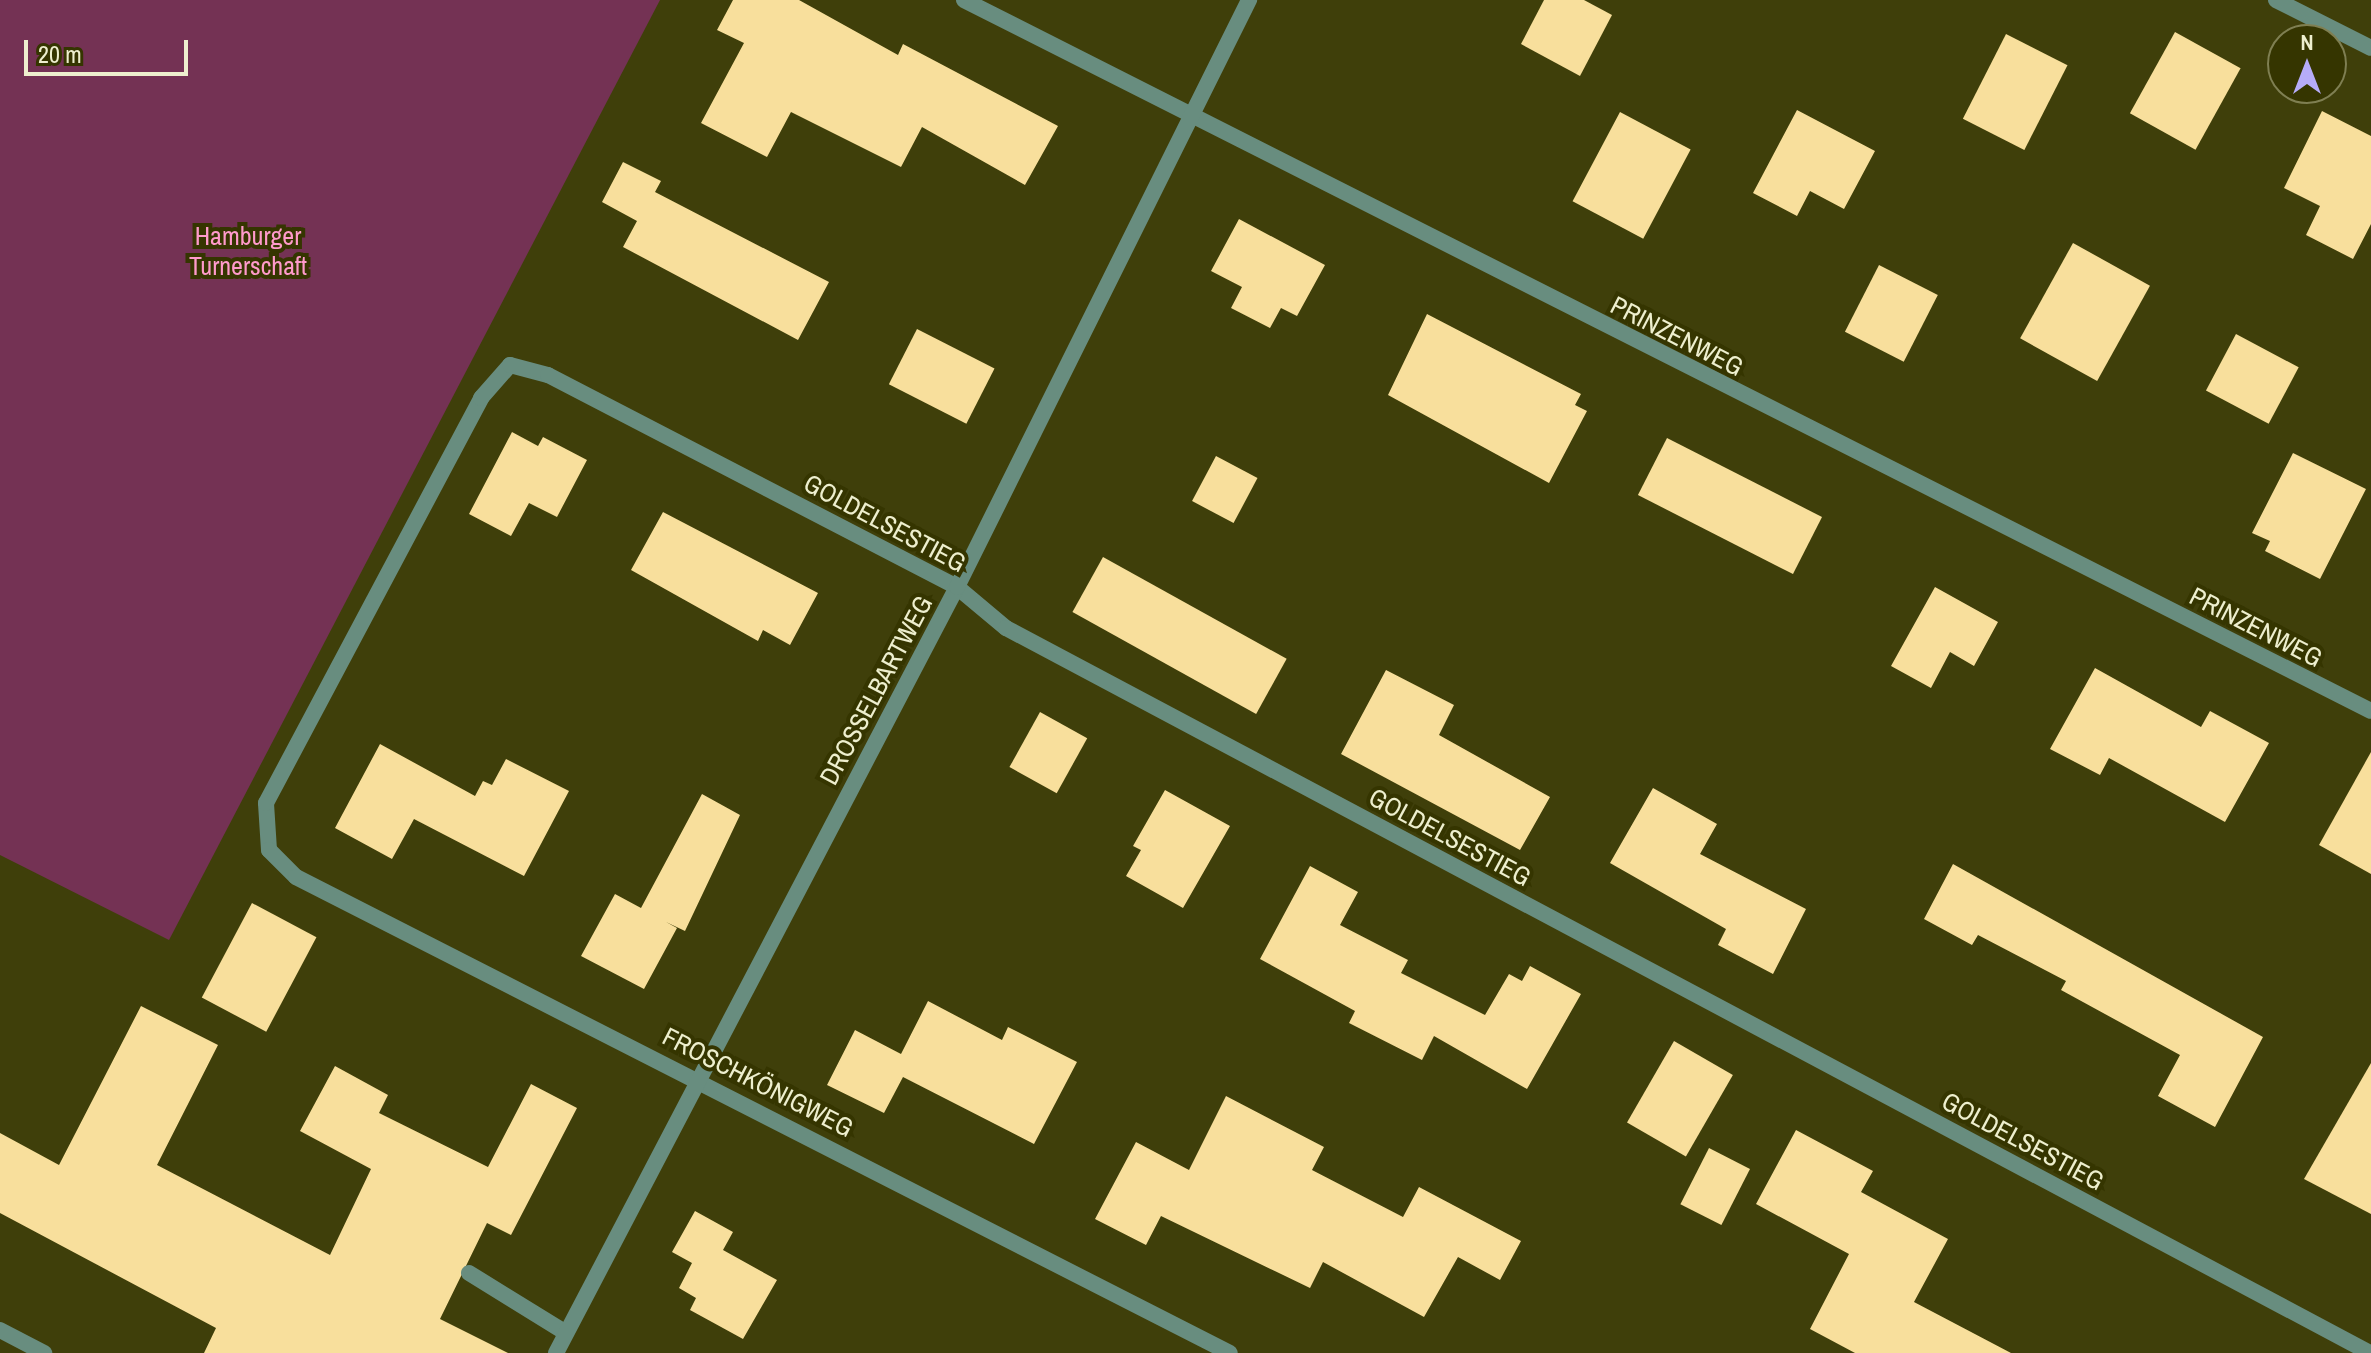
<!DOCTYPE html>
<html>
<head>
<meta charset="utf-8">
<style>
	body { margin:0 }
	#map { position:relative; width:2371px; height:1353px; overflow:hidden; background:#3f3f0a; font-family:"Archivo Narrow",sans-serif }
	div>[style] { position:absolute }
	.green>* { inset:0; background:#743254 }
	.building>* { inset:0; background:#f8df9c; transform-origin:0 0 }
	.lane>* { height:16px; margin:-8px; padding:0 8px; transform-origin:8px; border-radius:8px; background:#688d7f }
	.street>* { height:16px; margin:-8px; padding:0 8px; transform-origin:8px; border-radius:8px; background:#688d7f }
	span { translate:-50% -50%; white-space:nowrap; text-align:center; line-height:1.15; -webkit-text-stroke:8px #353500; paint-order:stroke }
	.park-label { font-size:26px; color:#ff9acb }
	.street-label { font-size:26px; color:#eeefce }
	.north { position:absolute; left:2267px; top:24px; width:80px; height:80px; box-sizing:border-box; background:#353500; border:2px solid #7f7f52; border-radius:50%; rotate:0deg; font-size:22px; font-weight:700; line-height:32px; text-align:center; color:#eeefce }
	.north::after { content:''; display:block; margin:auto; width:28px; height:36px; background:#b6acf8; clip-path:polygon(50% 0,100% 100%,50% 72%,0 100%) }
	.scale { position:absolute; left:24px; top:40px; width:164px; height:36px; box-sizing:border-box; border:4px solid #eeefce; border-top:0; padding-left:10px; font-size:24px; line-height:28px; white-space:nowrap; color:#eeefce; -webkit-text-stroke:6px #353500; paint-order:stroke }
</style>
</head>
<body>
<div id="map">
	<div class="green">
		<i style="clip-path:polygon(0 0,660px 0,169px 940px,0 855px)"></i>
	</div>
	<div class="building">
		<i style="clip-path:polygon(733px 0,799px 0,898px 55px,903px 44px,1058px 126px,1025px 185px,922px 127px,901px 167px,791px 112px,767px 157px,701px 123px,744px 43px,717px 30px)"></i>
		<i style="clip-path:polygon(1544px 0,1584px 0,1612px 15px,1580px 76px,1521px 44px)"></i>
		<i style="left:2175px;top:32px;width:75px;height:93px;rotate:29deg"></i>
		<i style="left:2006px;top:34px;width:69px;height:95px;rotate:27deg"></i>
		<i style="clip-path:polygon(1797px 110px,1875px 151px,1844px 209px,1810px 191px,1797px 216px,1753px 193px)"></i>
		<i style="clip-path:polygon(2322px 111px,2371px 136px,2371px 224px,2353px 259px,2306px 235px,2320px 206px,2284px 188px)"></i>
		<i style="left:1620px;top:112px;width:80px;height:101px;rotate:28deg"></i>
		<i style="clip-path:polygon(623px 162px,661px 181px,655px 192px,829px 282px,798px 340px,623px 247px,637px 221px,602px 202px)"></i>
		<i style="clip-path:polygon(1239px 219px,1325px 265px,1297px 316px,1281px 308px,1270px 328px,1231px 308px,1242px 287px,1211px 271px)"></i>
		<i style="left:2073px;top:243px;width:88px;height:109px;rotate:29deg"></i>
		<i style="left:1879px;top:265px;width:66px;height:75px;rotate:27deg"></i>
		<i style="clip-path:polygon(1427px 314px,1581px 394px,1575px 405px,1587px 411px,1549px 483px,1388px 395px)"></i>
		<i style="left:917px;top:329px;width:87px;height:62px;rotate:27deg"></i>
		<i style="left:2236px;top:334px;width:71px;height:64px;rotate:28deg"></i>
		<i style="clip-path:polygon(512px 432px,538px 446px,543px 437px,587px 460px,557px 517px,529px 503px,511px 536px,469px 514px)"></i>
		<i style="left:1667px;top:438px;width:174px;height:64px;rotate:27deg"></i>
		<i style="clip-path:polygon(2293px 453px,2366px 489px,2320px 579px,2265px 551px,2270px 541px,2252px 533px)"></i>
		<i style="left:1216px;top:456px;width:47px;height:51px;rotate:28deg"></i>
		<i style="clip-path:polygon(663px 512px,818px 593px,790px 645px,763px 630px,758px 641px,631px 570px)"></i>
		<i style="left:1103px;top:557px;width:210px;height:63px;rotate:29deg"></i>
		<i style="clip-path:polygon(1935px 587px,1998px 622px,1974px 666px,1950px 652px,1931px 688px,1891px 666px)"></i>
		<i style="clip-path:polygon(2095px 668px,2201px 727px,2210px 711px,2269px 743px,2225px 822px,2109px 758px,2100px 775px,2050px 749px)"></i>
		<i style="clip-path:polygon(1386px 670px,1454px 705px,1439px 735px,1550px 797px,1520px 850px,1341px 754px)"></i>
		<i style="left:1040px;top:712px;width:54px;height:63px;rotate:29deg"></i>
		<i style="clip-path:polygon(380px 744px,475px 796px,483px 781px,492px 785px,506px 759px,569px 791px,524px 876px,414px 819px,392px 859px,335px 828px)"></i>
		<i style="clip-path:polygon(2371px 752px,2371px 874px,2319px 845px)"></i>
		<i style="clip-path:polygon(1653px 788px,1717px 824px,1700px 854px,1806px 909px,1773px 974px,1718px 945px,1726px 929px,1610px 863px)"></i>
		<i style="clip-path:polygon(1165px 790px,1230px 826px,1183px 908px,1126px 876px,1141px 850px,1133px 846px)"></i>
		<i style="clip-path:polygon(702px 794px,740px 815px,685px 931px,666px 922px,677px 928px,644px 989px,581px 956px,615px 894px,641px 908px)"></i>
		<i style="clip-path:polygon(1953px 864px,2263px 1037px,2215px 1127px,2158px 1096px,2180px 1055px,2061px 990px,2066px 981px,1978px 935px,1972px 945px,1924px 919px)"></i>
		<i style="clip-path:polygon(1310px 866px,1358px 892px,1340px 925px,1408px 960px,1401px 973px,1485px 1015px,1509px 974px,1522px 981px,1530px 966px,1581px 994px,1527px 1089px,1434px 1036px,1422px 1060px,1349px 1023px,1355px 1011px,1260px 959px)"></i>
		<i style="left:252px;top:903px;width:73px;height:107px;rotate:28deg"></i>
		<i style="clip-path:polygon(928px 1001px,1002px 1040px,1008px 1027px,1077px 1062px,1034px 1144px,903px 1077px,884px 1113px,827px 1085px,855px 1030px,901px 1054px)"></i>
		<i style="clip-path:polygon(141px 1006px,218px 1045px,157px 1165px,330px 1255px,371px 1169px,300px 1131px,335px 1066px,388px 1095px,379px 1113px,488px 1167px,531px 1084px,577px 1108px,511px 1235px,487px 1223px,440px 1319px,508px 1353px,204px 1353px,216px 1328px,0 1213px,0 1133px,59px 1165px)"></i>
		<i style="left:1674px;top:1041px;width:68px;height:94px;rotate:30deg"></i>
		<i style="clip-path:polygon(2371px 1063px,2371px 1214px,2304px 1179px)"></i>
		<i style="clip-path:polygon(1226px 1096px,1324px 1147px,1312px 1170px,1403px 1217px,1419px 1187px,1521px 1241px,1500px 1280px,1458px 1257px,1424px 1317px,1323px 1262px,1310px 1288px,1161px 1216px,1146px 1245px,1095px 1219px,1136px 1142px,1189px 1170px)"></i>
		<i style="clip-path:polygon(1796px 1130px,1873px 1171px,1861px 1192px,1948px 1239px,1914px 1302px,2011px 1353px,1855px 1353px,1810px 1329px,1849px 1254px,1756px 1204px)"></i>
		<i style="left:1709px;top:1148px;width:46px;height:63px;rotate:27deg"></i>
		<i style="clip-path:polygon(695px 1211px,733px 1232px,723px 1250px,777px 1280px,743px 1339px,690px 1310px,696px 1298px,679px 1288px,692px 1263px,672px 1252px)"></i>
	</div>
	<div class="lane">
		<i style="left:269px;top:850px;width:47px;rotate:-93.7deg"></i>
		<i style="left:266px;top:803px;width:459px;rotate:-62deg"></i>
		<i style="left:481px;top:398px;width:44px;rotate:-48.7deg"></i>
		<i style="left:469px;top:1273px;width:114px;rotate:31.7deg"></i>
	</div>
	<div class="street">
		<i style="left:964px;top:0;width:1576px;rotate:26.81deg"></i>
		<i style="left:2276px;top:0;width:106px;rotate:26.8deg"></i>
		<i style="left:510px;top:365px;width:39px;rotate:15deg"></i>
		<i style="left:548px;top:375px;width:461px;rotate:27.4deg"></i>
		<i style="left:957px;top:587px;width:64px;rotate:39.9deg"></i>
		<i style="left:1006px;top:628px;width:1545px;rotate:27.99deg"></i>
		<i style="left:269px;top:850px;width:38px;rotate:45deg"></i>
		<i style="left:296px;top:877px;width:1048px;rotate:27.01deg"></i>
		<i style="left:0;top:1330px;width:50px;rotate:27.6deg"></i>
		<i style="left:556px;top:1353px;width:865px;rotate:-62.37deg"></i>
		<i style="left:957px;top:587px;width:656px;rotate:-63.55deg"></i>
	</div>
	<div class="park-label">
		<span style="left:248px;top:251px">Hamburger<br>Turnerschaft</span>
	</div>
	<div class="street-label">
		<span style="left:1677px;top:336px;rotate:27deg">PRINZENWEG</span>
		<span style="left:885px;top:523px;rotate:28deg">GOLDELSESTIEG</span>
		<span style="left:2256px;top:627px;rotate:27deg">PRINZENWEG</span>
		<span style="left:876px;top:690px;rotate:-62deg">DROSSELBARTWEG</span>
		<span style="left:1450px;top:837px;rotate:28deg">GOLDELSESTIEG</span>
		<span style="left:758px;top:1082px;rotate:27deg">FROSCHKÖNIGWEG</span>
		<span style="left:2023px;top:1141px;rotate:28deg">GOLDELSESTIEG</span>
	</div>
	<div class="north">N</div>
	<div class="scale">20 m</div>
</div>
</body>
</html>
